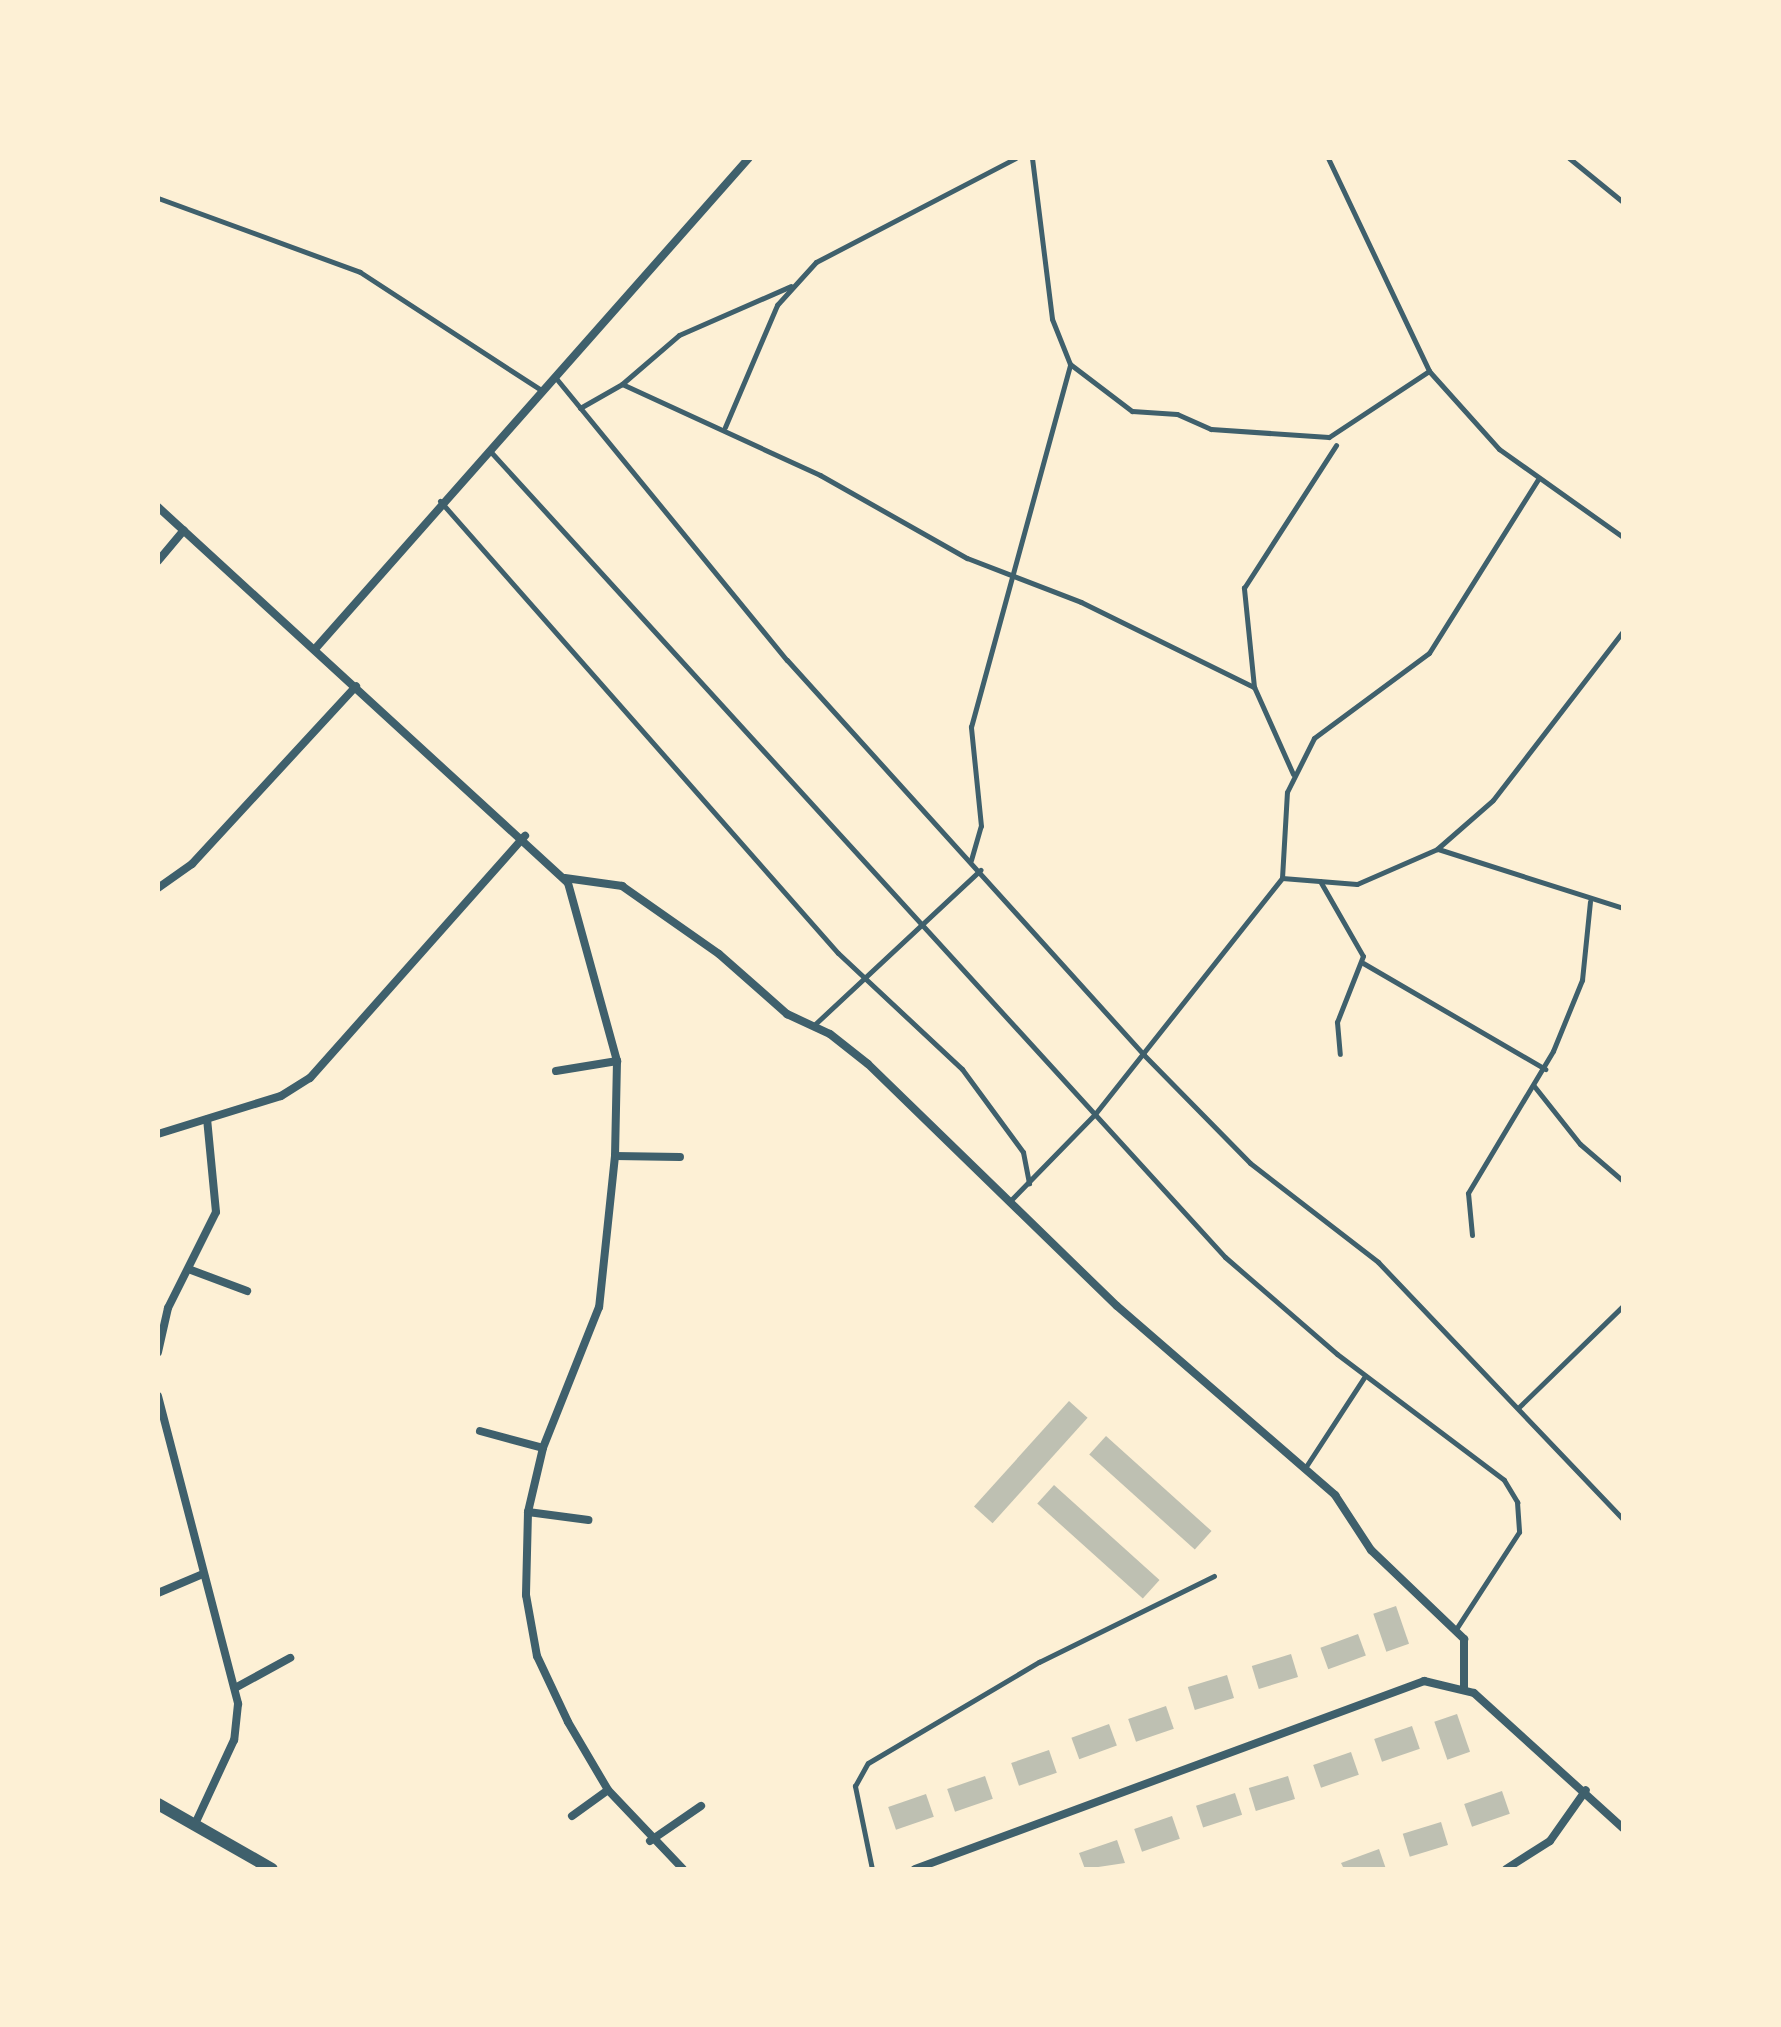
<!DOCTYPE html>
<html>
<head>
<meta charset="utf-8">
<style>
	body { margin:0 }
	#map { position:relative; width:1781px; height:2027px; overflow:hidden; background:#fdf0d5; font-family:Barlow,sans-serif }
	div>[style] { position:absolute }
	.building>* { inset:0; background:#bec0b2; transform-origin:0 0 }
	.service>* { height:5px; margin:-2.5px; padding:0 2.5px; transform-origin:2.5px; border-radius:2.5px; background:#3f606c }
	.minor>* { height:8px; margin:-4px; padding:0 4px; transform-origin:4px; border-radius:4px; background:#3f606c }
	.tertiary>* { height:12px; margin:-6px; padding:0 6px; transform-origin:6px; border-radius:6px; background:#3f606c }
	span { translate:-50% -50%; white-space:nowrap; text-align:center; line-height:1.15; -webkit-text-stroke:7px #fdf0d5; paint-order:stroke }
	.frame { position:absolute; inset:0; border:160px solid #fdf0d5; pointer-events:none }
</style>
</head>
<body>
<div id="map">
	<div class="building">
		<i style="left:1069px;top:1401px;width:25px;height:142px;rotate:42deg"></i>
		<i style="left:1106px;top:1436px;width:142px;height:25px;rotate:42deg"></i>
		<i style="left:1054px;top:1485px;width:142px;height:25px;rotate:42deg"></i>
		<i style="left:1396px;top:1606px;width:40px;height:24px;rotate:71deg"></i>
		<i style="left:1358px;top:1634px;width:23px;height:40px;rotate:70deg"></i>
		<i style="left:1291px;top:1654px;width:24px;height:41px;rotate:73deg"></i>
		<i style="left:1227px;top:1675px;width:24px;height:41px;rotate:73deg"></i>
		<i style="left:1166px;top:1706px;width:24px;height:40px;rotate:71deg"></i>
		<i style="left:1457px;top:1714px;width:40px;height:24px;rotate:71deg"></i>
		<i style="left:1109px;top:1724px;width:23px;height:40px;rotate:70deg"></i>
		<i style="left:1412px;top:1726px;width:24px;height:40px;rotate:71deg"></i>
		<i style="left:1049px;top:1750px;width:24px;height:40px;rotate:71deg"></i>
		<i style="left:1351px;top:1752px;width:24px;height:40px;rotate:71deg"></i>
		<i style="left:985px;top:1776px;width:24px;height:40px;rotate:71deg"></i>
		<i style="left:1288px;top:1776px;width:24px;height:41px;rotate:73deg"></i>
		<i style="left:1502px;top:1791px;width:24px;height:40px;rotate:71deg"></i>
		<i style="left:1235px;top:1793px;width:23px;height:41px;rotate:72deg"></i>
		<i style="left:926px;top:1794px;width:24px;height:40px;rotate:71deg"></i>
		<i style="left:1172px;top:1816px;width:24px;height:40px;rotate:71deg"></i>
		<i style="left:1441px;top:1822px;width:24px;height:40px;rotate:73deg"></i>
		<i style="clip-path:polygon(1117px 1840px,1125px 1863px,1085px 1869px,1079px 1853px)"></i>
		<i style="clip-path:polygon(1379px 1849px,1386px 1869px,1344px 1869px,1341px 1863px)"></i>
	</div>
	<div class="service">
		<i style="left:1032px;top:158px;width:162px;rotate:82.9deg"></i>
		<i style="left:1052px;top:319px;width:48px;rotate:68.2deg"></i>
		<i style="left:1070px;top:364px;width:78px;rotate:37.2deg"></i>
		<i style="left:1132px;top:411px;width:45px;rotate:3.8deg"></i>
		<i style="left:1177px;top:414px;width:37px;rotate:24deg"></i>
		<i style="left:1211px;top:429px;width:118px;rotate:3.9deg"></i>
		<i style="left:1329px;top:437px;width:120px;rotate:-33.4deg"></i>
		<i style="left:1328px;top:158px;width:236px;rotate:64.6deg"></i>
		<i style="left:1429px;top:371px;width:105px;rotate:48.1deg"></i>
		<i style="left:1499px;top:449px;width:152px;rotate:35.4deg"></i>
		<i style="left:1569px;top:158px;width:70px;rotate:39.2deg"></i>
		<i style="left:158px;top:198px;width:215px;rotate:20.1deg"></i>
		<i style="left:360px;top:272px;width:216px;rotate:33.1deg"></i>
		<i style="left:555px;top:377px;width:366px;rotate:50.7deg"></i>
		<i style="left:787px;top:660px;width:532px;rotate:47.89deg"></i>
		<i style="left:1144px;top:1055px;width:151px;rotate:45.5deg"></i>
		<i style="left:1250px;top:1163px;width:162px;rotate:37.7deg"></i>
		<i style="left:1378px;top:1262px;width:355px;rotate:46.4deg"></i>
		<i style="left:622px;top:384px;width:218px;rotate:24.7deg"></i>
		<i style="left:820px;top:475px;width:169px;rotate:29.5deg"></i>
		<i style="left:967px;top:558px;width:122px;rotate:21.1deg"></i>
		<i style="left:1081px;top:602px;width:193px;rotate:26.2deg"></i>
		<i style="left:580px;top:408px;width:48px;rotate:-29.7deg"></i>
		<i style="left:622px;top:384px;width:75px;rotate:-40.7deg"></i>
		<i style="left:679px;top:335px;width:122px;rotate:-23.6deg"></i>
		<i style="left:725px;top:427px;width:133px;rotate:-66.9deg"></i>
		<i style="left:777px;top:305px;width:58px;rotate:-47.8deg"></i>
		<i style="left:816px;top:262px;width:225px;rotate:-27.5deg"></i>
		<i style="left:490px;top:451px;width:1091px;rotate:47.64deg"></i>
		<i style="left:1225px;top:1257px;width:148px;rotate:40.9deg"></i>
		<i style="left:1337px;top:1354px;width:209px;rotate:37deg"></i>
		<i style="left:1504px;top:1480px;width:26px;rotate:59deg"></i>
		<i style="left:1517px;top:1502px;width:30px;rotate:86deg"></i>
		<i style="left:1519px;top:1532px;width:116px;rotate:123deg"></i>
		<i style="left:440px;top:501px;width:602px;rotate:48.64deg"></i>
		<i style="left:838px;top:953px;width:170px;rotate:43.1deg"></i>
		<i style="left:962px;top:1069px;width:103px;rotate:53.7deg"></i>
		<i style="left:1023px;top:1152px;width:32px;rotate:79deg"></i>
		<i style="left:1293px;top:774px;width:95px;rotate:-114.1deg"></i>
		<i style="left:1254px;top:687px;width:100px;rotate:-95.8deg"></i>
		<i style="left:1244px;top:588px;width:170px;rotate:-57.2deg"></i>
		<i style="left:1438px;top:849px;width:194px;rotate:17.7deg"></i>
		<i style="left:971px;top:860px;width:35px;rotate:-74deg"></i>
		<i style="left:981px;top:826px;width:100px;rotate:-95.8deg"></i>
		<i style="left:971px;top:727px;width:376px;rotate:-74.7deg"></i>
		<i style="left:1282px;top:878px;width:75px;rotate:4.6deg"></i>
		<i style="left:1357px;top:884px;width:87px;rotate:-23.6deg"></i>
		<i style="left:1437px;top:849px;width:74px;rotate:-41.2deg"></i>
		<i style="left:1493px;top:800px;width:213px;rotate:-52.4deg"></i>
		<i style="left:1320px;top:881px;width:86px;rotate:60.2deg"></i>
		<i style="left:1363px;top:956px;width:71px;rotate:111.5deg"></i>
		<i style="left:1337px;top:1022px;width:32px;rotate:85deg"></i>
		<i style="left:1363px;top:963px;width:211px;rotate:30.2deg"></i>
		<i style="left:813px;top:1026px;width:229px;rotate:-43deg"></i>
		<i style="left:1534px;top:1086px;width:74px;rotate:51.6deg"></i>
		<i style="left:1580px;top:1144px;width:57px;rotate:40.7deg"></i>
		<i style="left:1010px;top:1201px;width:122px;rotate:-45.7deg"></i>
		<i style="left:1095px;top:1114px;width:301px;rotate:-51.6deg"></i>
		<i style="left:1282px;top:878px;width:86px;rotate:-86.7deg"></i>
		<i style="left:1287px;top:792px;width:60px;rotate:-63.4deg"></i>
		<i style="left:1314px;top:738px;width:143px;rotate:-36.5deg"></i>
		<i style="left:1429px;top:653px;width:205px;rotate:-57.9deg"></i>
		<i style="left:1472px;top:1235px;width:42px;rotate:-95.4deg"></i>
		<i style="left:1468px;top:1193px;width:165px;rotate:-59.1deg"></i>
		<i style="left:1553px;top:1051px;width:77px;rotate:-67.8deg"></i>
		<i style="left:1582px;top:980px;width:79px;rotate:-84.2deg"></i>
		<i style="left:1519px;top:1407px;width:145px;rotate:-44.2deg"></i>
		<i style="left:1305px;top:1468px;width:110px;rotate:-56.9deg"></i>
		<i style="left:872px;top:1869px;width:85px;rotate:-101.6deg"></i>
		<i style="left:855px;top:1786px;width:26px;rotate:-61deg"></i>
		<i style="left:868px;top:1763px;width:199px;rotate:-30.6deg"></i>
		<i style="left:1039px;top:1662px;width:195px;rotate:-26.2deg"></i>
	</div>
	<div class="minor">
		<i style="left:158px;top:507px;width:556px;rotate:42.52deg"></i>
		<i style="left:568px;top:883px;width:185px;rotate:74.6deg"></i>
		<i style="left:617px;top:1061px;width:95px;rotate:91.2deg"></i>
		<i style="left:615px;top:1156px;width:152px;rotate:96deg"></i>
		<i style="left:599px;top:1307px;width:152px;rotate:111.7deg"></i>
		<i style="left:543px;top:1448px;width:66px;rotate:103.2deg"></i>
		<i style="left:528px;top:1512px;width:83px;rotate:91.4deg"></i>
		<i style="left:526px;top:1595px;width:62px;rotate:79.8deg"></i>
		<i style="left:537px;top:1656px;width:73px;rotate:64.8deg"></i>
		<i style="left:568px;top:1722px;width:79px;rotate:59.5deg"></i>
		<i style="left:608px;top:1790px;width:109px;rotate:46.5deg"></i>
		<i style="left:158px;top:561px;width:40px;rotate:-50deg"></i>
		<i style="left:315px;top:649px;width:655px;rotate:-48.53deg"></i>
		<i style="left:565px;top:878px;width:58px;rotate:8deg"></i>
		<i style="left:622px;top:886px;width:118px;rotate:35deg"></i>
		<i style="left:719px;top:954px;width:91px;rotate:41.4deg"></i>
		<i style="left:787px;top:1014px;width:47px;rotate:24.9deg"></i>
		<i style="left:830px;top:1034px;width:48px;rotate:38.3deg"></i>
		<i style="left:868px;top:1064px;width:347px;rotate:44.2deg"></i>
		<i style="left:1117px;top:1306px;width:289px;rotate:40.9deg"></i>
		<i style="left:1335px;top:1495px;width:66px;rotate:56.8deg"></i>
		<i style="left:1371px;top:1550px;width:129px;rotate:43.7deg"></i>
		<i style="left:1464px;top:1639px;width:49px;rotate:90deg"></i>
		<i style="left:158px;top:888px;width:42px;rotate:-35.2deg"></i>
		<i style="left:192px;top:864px;width:242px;rotate:-47.3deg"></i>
		<i style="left:556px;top:1071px;width:62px;rotate:-9.3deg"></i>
		<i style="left:158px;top:1134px;width:129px;rotate:-17.2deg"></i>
		<i style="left:281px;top:1096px;width:34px;rotate:-32deg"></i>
		<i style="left:310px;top:1078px;width:324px;rotate:-48.4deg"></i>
		<i style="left:615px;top:1156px;width:65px;rotate:0.9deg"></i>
		<i style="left:191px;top:1270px;width:60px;rotate:20.6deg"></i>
		<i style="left:158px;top:1352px;width:45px;rotate:-77.2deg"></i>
		<i style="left:168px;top:1308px;width:107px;rotate:-63.4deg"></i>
		<i style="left:216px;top:1212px;width:93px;rotate:-95.5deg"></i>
		<i style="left:158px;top:1396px;width:318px;rotate:75.4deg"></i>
		<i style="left:238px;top:1704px;width:36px;rotate:96deg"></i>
		<i style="left:234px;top:1740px;width:95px;rotate:114.9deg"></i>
		<i style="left:480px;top:1431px;width:65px;rotate:15.1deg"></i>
		<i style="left:528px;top:1512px;width:61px;rotate:7.6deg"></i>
		<i style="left:158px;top:1593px;width:49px;rotate:-22.9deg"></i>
		<i style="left:235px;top:1688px;width:63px;rotate:-28.6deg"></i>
		<i style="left:572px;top:1816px;width:44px;rotate:-35.8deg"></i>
		<i style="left:650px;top:1841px;width:62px;rotate:-34.5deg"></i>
		<i style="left:915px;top:1869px;width:543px;rotate:-20.27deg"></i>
		<i style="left:1424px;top:1681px;width:51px;rotate:13.5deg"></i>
		<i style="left:1474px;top:1693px;width:201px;rotate:42.2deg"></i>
		<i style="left:1506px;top:1869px;width:52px;rotate:-32.5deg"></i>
		<i style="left:1550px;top:1841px;width:62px;rotate:-54.8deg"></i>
	</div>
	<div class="tertiary">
		<i style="left:158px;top:1804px;width:131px;rotate:29.7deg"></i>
	</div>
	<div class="frame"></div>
</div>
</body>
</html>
